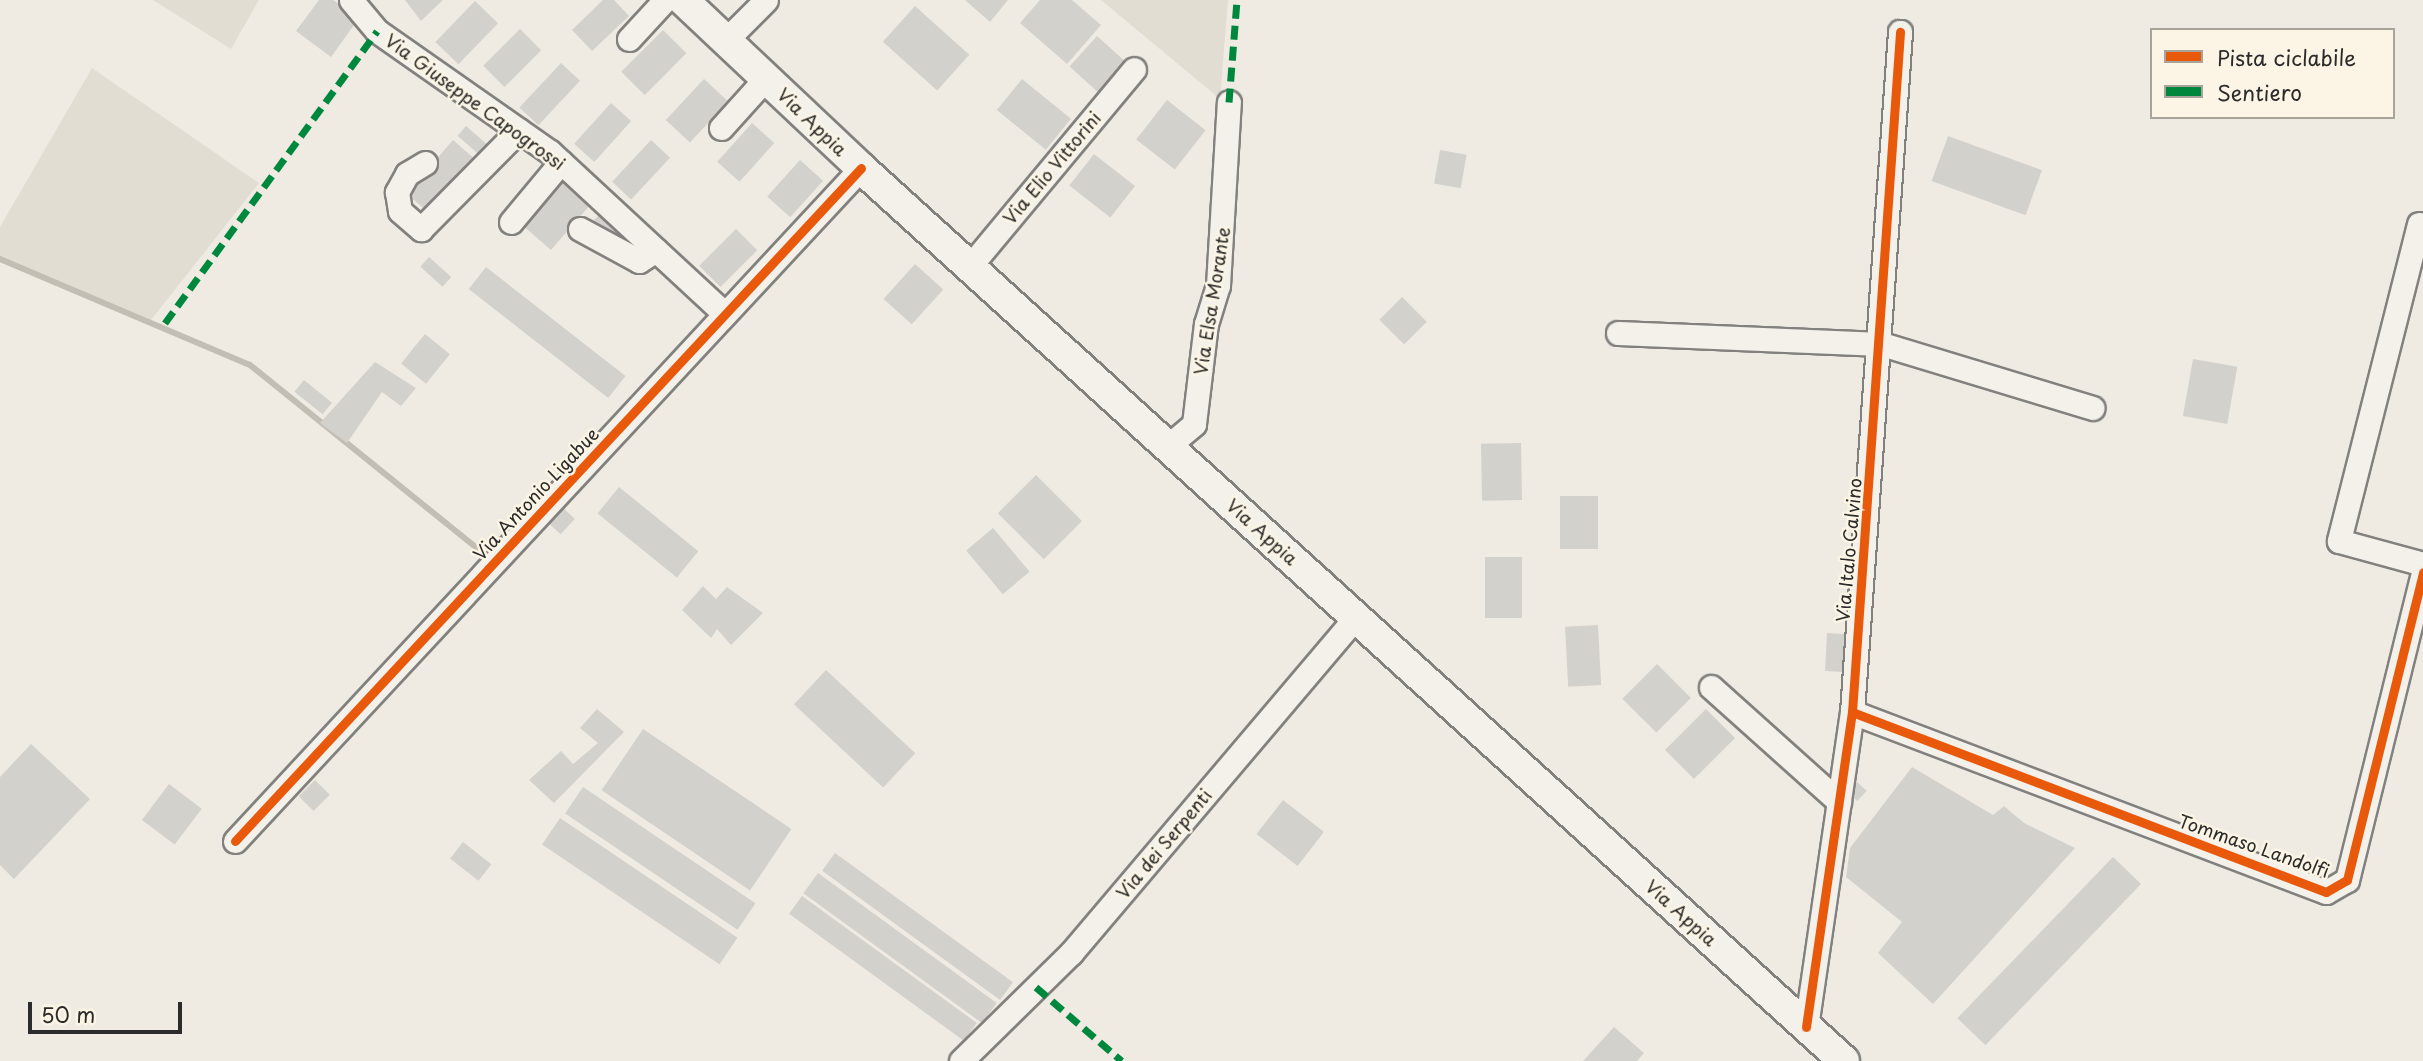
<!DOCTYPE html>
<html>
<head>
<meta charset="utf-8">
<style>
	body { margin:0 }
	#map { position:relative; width:2423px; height:1061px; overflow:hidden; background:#efebe3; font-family:"Playpen Sans",sans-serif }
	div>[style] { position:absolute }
	.green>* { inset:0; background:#e1ddd2 }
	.stream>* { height:6px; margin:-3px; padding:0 3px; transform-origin:3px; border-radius:3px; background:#c2beb4 }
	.building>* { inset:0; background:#d3d1cb; transform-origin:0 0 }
	.roads { filter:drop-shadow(2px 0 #83817e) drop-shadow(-2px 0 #83817e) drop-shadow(0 2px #83817e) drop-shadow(0 -2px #83817e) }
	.minor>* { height:23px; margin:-11.5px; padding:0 11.5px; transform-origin:11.5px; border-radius:11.5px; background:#f4f1eb }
	.major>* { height:30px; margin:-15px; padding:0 15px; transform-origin:15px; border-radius:15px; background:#f4f1eb }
	.quiet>* { height:7px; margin-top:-3.5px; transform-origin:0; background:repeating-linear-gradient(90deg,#00873e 0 14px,transparent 0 21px) }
	.cycleway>* { height:9px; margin:-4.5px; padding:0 4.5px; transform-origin:4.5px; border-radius:4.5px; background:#e8590c }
	span { translate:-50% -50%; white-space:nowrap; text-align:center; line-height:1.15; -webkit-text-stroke:5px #fcf5e5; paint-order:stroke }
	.street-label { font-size:18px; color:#2b2b2b }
	.legend { position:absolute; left:2150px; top:28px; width:245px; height:91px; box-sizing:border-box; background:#fcf5e5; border:2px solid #a8a49b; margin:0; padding:9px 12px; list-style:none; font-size:21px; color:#2b2b2b }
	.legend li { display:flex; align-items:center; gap:14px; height:35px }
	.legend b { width:35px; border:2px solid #a8a49b }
	.scale { position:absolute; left:28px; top:1002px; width:154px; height:32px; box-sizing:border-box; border:4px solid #2b2b2b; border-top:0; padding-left:9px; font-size:21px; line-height:24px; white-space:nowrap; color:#2b2b2b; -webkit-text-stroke:5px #fcf5e5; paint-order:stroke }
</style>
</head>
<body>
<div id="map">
	<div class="green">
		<i style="clip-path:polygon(153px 0,259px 0,231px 49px)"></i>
		<i style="clip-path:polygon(1101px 0,1228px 0,1220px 99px)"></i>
		<i style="clip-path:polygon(92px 68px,259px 183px,151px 320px,0 257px,0 227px)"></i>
	</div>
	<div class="stream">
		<i style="left:0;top:259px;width:272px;rotate:23deg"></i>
		<i style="left:250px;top:365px;width:307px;rotate:38.9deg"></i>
	</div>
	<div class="building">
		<i style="clip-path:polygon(319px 0,333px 0,359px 18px,331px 57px,296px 31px)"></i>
		<i style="clip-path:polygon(405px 0,443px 0,421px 21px)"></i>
		<i style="clip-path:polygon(603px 0,614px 0,629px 16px,592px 51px,572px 30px)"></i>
		<i style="clip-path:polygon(965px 0,1008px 0,990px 22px)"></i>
		<i style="clip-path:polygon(1040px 0,1072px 0,1101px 25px,1067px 64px,1020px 23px)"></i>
		<i style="left:475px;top:1px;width:32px;height:57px;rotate:44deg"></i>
		<i style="left:915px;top:6px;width:73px;height:48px;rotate:42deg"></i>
		<i style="left:520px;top:29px;width:30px;height:52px;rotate:45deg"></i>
		<i style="left:663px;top:30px;width:33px;height:59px;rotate:45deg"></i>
		<i style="left:1097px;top:36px;width:38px;height:41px;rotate:42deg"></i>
		<i style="left:561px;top:63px;width:26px;height:61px;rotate:43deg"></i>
		<i style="left:704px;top:79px;width:33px;height:56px;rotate:43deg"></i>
		<i style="left:1022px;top:79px;width:63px;height:40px;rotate:39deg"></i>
		<i style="left:1167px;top:100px;width:49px;height:50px;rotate:38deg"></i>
		<i style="left:611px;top:103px;width:27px;height:55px;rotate:42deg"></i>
		<i style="left:752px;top:123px;width:30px;height:52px;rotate:42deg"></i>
		<i style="left:466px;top:126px;width:32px;height:13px;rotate:41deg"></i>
		<i style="left:1948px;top:136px;width:100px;height:48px;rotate:20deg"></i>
		<i style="left:453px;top:140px;width:29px;height:71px;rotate:41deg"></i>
		<i style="left:651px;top:140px;width:26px;height:57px;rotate:43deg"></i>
		<i style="left:1440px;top:150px;width:27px;height:34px;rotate:10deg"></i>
		<i style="left:1094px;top:154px;width:52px;height:40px;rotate:38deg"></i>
		<i style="left:800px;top:160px;width:31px;height:49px;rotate:42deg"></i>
		<i style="left:560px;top:177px;width:41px;height:61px;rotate:41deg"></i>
		<i style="left:605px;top:209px;width:31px;height:20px;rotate:45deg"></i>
		<i style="left:736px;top:229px;width:30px;height:52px;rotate:45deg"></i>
		<i style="left:429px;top:257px;width:30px;height:13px;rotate:42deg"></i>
		<i style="left:915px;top:264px;width:38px;height:47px;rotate:42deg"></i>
		<i style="left:486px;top:267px;width:177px;height:28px;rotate:38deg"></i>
		<i style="left:1402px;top:297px;width:35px;height:32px;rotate:45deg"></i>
		<i style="left:425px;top:334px;width:32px;height:38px;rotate:39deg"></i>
		<i style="left:2193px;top:359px;width:45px;height:58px;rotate:10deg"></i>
		<i style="clip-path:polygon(375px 362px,416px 388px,401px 406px,382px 392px,347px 443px,320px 423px)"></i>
		<i style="left:304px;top:380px;width:36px;height:15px;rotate:39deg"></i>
		<i style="left:1521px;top:443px;width:57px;height:40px;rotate:89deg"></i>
		<i style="left:1036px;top:475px;width:65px;height:54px;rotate:45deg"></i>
		<i style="left:619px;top:487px;width:102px;height:34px;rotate:39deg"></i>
		<i style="left:1560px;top:496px;width:38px;height:53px"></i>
		<i style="left:561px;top:506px;width:19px;height:21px;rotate:43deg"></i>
		<i style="left:993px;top:528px;width:57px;height:35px;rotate:50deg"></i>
		<i style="left:1485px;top:557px;width:37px;height:61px"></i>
		<i style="clip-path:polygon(703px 586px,716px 599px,727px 587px,763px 613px,731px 645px,717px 629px,711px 638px,682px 610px)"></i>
		<i style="left:1598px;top:625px;width:60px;height:33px;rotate:87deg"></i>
		<i style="left:1827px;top:633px;width:18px;height:38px;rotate:3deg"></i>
		<i style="left:1657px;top:664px;width:48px;height:49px;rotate:45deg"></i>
		<i style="left:826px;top:670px;width:122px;height:47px;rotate:43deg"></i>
		<i style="clip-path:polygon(597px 709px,624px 732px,554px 803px,529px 780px,561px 751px,573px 764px,598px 743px,580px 728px)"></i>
		<i style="left:1706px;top:709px;width:41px;height:58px;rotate:45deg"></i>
		<i style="left:643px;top:729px;width:179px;height:74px;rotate:34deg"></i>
		<i style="clip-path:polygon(31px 744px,90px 799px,14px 879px,0 865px,0 777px)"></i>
		<i style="clip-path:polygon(1912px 767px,1993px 815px,2004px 806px,2024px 823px,2075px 848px,1933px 1004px,1878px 953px,1902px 922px,1846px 877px,1850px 848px)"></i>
		<i style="left:315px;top:780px;width:21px;height:23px;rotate:45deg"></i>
		<i style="left:1857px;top:782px;width:13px;height:14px;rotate:42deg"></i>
		<i style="left:169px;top:784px;width:41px;height:45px;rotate:37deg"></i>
		<i style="left:583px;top:787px;width:208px;height:32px;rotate:34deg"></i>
		<i style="left:1283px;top:800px;width:52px;height:43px;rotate:38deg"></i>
		<i style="left:560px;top:818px;width:214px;height:32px;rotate:34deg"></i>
		<i style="left:463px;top:842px;width:36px;height:21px;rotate:38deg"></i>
		<i style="left:835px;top:853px;width:220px;height:22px;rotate:36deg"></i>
		<i style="left:2113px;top:857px;width:39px;height:224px;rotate:44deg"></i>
		<i style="left:818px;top:873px;width:221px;height:25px;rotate:36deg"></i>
		<i style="left:802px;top:896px;width:216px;height:22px;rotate:36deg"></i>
		<i style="clip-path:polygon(1614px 1027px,1644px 1053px,1637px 1061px,1583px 1061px)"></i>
	</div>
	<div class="roads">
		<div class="minor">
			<i style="left:351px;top:0;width:40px;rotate:50deg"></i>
			<i style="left:377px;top:31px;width:211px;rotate:35deg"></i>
			<i style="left:550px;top:152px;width:238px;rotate:42.8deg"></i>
			<i style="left:629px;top:39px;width:53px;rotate:-47.3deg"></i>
			<i style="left:727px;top:39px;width:55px;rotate:-45deg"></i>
			<i style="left:721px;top:128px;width:67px;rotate:-48deg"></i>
			<i style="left:425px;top:163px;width:21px;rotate:149deg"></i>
			<i style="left:407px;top:174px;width:21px;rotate:119deg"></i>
			<i style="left:397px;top:192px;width:19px;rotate:81deg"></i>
			<i style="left:400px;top:211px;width:28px;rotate:41deg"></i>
			<i style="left:421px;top:229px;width:139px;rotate:-45.3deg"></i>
			<i style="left:511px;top:222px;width:78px;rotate:-50.2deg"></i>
			<i style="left:2419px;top:224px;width:327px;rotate:104.2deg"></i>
			<i style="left:2339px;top:541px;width:87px;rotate:15.3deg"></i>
			<i style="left:580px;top:229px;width:67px;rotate:28.5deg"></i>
			<i style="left:639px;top:261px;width:20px;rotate:-33deg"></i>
			<i style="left:970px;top:266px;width:256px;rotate:-50.2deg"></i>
			<i style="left:1618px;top:333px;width:264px;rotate:2.4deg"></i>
			<i style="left:1882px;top:344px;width:220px;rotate:16.9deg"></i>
			<i style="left:1168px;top:446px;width:34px;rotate:-40deg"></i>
			<i style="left:1194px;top:424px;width:101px;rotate:-83.2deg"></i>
			<i style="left:1206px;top:324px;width:41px;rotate:-72.9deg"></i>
			<i style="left:1218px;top:285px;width:183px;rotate:-86.6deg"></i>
			<i style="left:1711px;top:687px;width:172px;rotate:41.9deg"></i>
			<i style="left:1852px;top:712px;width:507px;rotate:20.79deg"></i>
			<i style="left:2326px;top:892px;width:24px;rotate:-30deg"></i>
			<i style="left:2347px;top:880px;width:317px;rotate:-76.1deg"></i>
			<i style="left:235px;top:841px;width:919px;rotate:-47.07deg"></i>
			<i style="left:1806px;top:1027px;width:318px;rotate:-81.7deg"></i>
			<i style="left:1852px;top:712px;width:682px;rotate:-85.96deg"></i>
			<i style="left:961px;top:1061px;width:154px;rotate:-44.5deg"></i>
			<i style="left:1071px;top:953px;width:441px;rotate:-49.7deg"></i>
		</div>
		<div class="major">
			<i style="left:683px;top:0;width:245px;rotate:43.3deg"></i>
			<i style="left:861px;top:168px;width:1328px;rotate:42.25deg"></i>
		</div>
	</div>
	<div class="quiet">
		<i style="left:1229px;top:102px;width:102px;rotate:-85.5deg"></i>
		<i style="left:165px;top:323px;width:361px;rotate:-54deg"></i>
		<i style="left:1036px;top:987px;width:113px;rotate:40.7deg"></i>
	</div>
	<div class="cycleway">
		<i style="left:1852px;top:712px;width:507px;rotate:20.79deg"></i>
		<i style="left:2326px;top:892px;width:24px;rotate:-30deg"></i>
		<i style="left:2347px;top:880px;width:317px;rotate:-76.1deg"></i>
		<i style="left:235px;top:841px;width:919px;rotate:-47.07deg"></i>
		<i style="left:1806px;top:1027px;width:318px;rotate:-81.7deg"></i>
		<i style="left:1852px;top:712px;width:682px;rotate:-85.96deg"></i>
	</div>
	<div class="street-label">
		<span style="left:475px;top:102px;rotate:36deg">Via Giuseppe Capogrossi</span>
		<span style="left:812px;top:122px;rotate:44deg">Via Appia</span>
		<span style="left:1052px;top:168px;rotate:-50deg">Via Elio Vittorini</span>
		<span style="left:1212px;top:301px;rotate:-81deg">Via Elsa Morante</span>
		<span style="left:536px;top:494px;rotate:-47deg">Via Antonio Ligabue</span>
		<span style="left:1262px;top:532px;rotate:42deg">Via Appia</span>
		<span style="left:1849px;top:550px;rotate:-85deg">Via Italo Calvino</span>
		<span style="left:1164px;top:844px;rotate:-50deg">Via dei Serpenti</span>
		<span style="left:2254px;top:846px;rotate:19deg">Tommaso Landolfi</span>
		<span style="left:1681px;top:913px;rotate:42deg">Via Appia</span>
	</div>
	<ul class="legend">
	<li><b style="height:9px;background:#e8590c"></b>Pista ciclabile</li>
	<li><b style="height:9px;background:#00873e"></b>Sentiero</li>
	</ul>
	<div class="scale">50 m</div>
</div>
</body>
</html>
